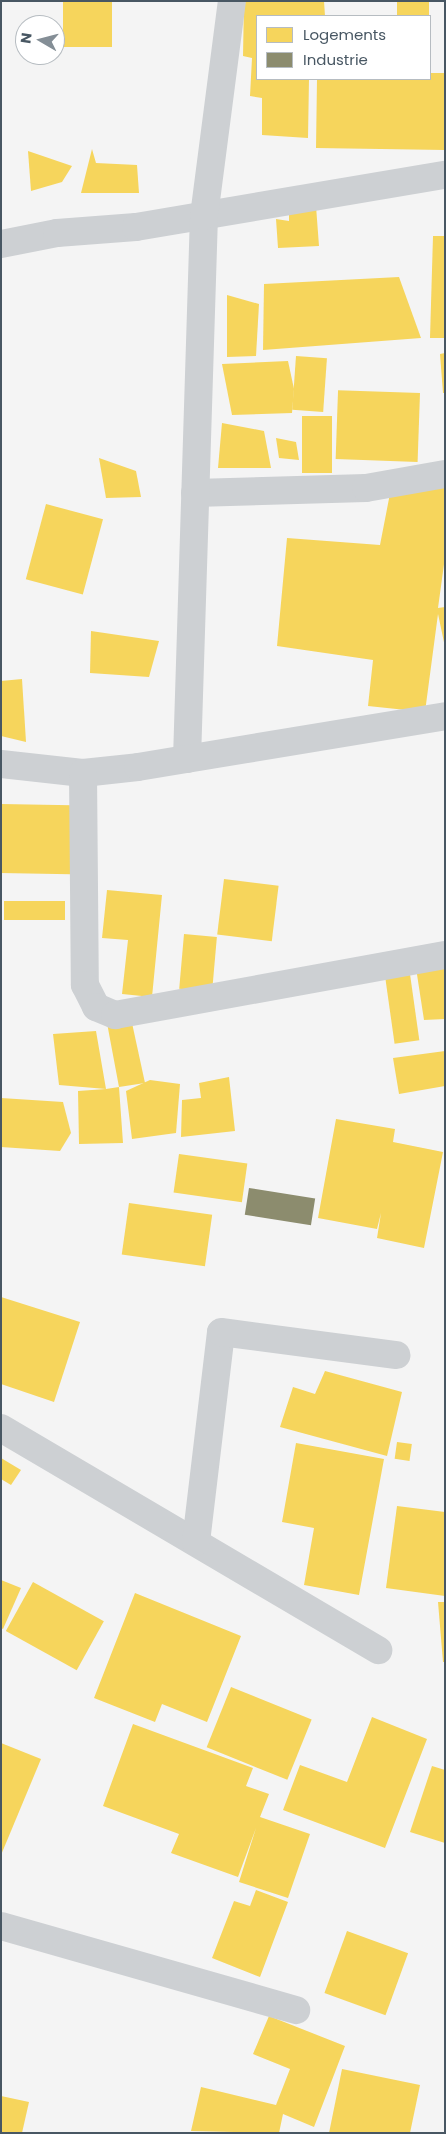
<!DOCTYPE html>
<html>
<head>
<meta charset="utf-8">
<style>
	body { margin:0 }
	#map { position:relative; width:446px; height:2134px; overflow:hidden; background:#f4f4f4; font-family:Poppins,sans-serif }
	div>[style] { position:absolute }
	.homes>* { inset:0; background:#f6d55c; transform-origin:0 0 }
	.industry>* { inset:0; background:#8c8c6e; transform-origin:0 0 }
	.street>* { height:28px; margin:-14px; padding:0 14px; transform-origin:14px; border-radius:14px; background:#cdd0d3 }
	span { translate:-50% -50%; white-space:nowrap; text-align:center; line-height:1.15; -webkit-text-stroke:5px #fff; paint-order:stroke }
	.frame { position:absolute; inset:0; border:2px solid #485763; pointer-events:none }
	.legend { position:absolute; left:256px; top:15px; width:175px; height:65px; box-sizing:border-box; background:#fff; border:1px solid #b6bcc1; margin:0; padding:6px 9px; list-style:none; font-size:15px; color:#485763 }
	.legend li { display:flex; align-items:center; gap:10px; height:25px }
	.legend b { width:25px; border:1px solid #b6bcc1 }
	.north { position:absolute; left:15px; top:15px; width:50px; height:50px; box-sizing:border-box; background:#fff; border:1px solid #b6bcc1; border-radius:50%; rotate:278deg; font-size:14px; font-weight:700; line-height:20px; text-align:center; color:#485763 }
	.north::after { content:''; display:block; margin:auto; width:18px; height:22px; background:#848e96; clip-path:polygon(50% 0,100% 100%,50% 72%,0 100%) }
</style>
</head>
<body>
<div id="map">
	<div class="homes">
		<i style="left:63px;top:1px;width:49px;height:46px"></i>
		<i style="clip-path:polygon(244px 1px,324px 1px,325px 16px,257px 16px,257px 79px,309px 79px,308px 138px,262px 135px,262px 98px,250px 96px,252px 58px,243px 56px)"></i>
		<i style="left:397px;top:1px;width:32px;height:15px"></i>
		<i style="clip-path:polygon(430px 73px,445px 73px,445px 150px,316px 148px,317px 79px,430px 79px)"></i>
		<i style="clip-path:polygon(92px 149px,96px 163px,137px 165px,139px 193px,81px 193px)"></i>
		<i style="clip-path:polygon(28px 151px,72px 166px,62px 182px,31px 191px)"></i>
		<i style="clip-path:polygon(316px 206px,319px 246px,278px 248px,276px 219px,289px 221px,289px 208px)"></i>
		<i style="clip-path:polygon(433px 236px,445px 236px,445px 338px,430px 338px)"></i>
		<i style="clip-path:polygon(399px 277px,421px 338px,263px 350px,264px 284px)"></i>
		<i style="clip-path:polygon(227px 295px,259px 304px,256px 356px,227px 357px)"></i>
		<i style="clip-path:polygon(445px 353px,445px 393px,443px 393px,440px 354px)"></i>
		<i style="left:296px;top:356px;width:31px;height:54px;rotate:4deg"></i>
		<i style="clip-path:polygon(288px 361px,294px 389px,292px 413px,232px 415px,222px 364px)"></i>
		<i style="left:420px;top:393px;width:69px;height:82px;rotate:92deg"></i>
		<i style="left:332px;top:416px;width:57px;height:30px;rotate:90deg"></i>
		<i style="clip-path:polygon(222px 423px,264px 431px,271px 468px,218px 468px)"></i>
		<i style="clip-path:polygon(276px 438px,296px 442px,299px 460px,279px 458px)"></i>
		<i style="clip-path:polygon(99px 458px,136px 471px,141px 497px,106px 498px)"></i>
		<i style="clip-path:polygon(393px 478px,445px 478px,445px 557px,438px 608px,445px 607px,445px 647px,438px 614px,425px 712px,368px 706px,373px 660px,277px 646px,287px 538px,380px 545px)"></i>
		<i style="left:46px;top:504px;width:59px;height:78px;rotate:15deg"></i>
		<i style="clip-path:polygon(91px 631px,159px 641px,149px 677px,90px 673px)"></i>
		<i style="clip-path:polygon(22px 679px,26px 742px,1px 736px,1px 681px)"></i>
		<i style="left:1px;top:804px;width:71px;height:69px;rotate:1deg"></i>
		<i style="left:224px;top:879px;width:55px;height:56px;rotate:7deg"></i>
		<i style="clip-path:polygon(107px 890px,162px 895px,152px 997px,122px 994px,128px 940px,102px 938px)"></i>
		<i style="left:4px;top:901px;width:61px;height:19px"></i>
		<i style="left:184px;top:934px;width:33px;height:55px;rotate:5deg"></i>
		<i style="clip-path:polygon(416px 968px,445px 969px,445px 1019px,424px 1020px)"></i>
		<i style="left:410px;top:974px;width:67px;height:25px;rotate:82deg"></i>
		<i style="clip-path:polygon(107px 1023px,132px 1023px,145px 1083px,119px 1087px)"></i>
		<i style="clip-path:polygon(96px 1031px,106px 1089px,119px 1087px,123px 1143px,79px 1144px,78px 1091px,106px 1089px,59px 1085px,53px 1034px)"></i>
		<i style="clip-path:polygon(445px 1051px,445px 1086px,399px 1094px,393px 1058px)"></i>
		<i style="clip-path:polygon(229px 1077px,235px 1131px,181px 1137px,182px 1100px,201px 1098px,199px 1083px)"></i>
		<i style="clip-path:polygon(150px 1080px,180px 1084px,176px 1133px,132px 1139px,126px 1091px)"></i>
		<i style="clip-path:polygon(1px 1098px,63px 1102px,71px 1133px,60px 1151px,1px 1147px)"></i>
		<i style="clip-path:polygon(336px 1119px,395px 1129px,393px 1142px,443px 1152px,424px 1248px,377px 1238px,381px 1213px,377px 1229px,318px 1218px)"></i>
		<i style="left:179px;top:1154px;width:69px;height:39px;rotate:8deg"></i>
		<i style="left:129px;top:1203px;width:84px;height:52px;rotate:8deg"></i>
		<i style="clip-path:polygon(1px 1297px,80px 1322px,54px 1402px,1px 1384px)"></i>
		<i style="clip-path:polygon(325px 1371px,402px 1392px,387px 1456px,280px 1427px,293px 1387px,315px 1394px)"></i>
		<i style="left:397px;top:1442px;width:15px;height:17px;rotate:8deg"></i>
		<i style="clip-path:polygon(296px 1443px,384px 1459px,359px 1595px,304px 1585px,314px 1528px,282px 1522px)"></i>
		<i style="clip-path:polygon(1px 1458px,21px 1470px,11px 1485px,1px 1479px)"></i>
		<i style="clip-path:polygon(397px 1506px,445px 1512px,445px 1596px,386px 1588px)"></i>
		<i style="clip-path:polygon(1px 1580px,21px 1588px,3px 1629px,1px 1628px)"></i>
		<i style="left:33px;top:1582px;width:81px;height:56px;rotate:29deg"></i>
		<i style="clip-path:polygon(135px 1593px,241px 1636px,207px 1722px,162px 1704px,155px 1722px,94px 1698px)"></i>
		<i style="clip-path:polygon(438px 1602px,445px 1602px,445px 1662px,443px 1662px)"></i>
		<i style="left:231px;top:1687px;width:87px;height:65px;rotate:22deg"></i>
		<i style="clip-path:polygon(372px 1717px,427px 1739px,385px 1848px,283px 1810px,300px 1765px,347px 1782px)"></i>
		<i style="clip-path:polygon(133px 1724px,253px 1768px,246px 1786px,269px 1794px,260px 1817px,310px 1834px,288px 1898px,239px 1882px,256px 1828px,238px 1877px,171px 1853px,179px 1834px,103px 1806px)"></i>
		<i style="clip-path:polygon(1px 1743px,41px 1759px,1px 1855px)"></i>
		<i style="clip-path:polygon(432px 1766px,445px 1770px,445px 1843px,410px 1832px)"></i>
		<i style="clip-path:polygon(256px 1890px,288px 1902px,260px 1977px,212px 1958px,234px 1901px,250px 1906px)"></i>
		<i style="left:347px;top:1931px;width:65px;height:66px;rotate:20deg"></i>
		<i style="clip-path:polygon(269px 2016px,345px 2046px,314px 2127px,283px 2114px,279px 2133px,191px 2131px,201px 2087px,276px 2105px,290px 2069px,253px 2054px)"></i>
		<i style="clip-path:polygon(342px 2069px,420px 2085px,410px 2133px,329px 2133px)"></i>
		<i style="clip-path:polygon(1px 2096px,29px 2102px,22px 2133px,1px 2133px)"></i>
	</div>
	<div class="industry">
		<i style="left:249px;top:1188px;width:67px;height:27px;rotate:9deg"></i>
	</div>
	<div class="street">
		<i style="left:1px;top:244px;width:57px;rotate:-11.1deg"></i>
		<i style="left:57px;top:233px;width:79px;rotate:-4.3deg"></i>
		<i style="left:136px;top:227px;width:313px;rotate:-9.6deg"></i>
		<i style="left:195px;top:493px;width:171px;rotate:-1.7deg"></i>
		<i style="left:366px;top:488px;width:80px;rotate:-10deg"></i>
		<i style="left:187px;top:759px;width:543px;rotate:-88.21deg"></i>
		<i style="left:204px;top:216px;width:217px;rotate:-82.6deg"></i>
		<i style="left:1px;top:764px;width:82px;rotate:6.3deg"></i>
		<i style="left:83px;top:773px;width:55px;rotate:-6.2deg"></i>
		<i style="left:138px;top:767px;width:311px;rotate:-9.4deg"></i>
		<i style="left:83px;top:773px;width:212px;rotate:89.5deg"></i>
		<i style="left:85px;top:985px;width:25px;rotate:63deg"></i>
		<i style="left:96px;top:1007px;width:21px;rotate:23deg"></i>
		<i style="left:115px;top:1015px;width:335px;rotate:-10.3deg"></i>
		<i style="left:1px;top:1428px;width:438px;rotate:30.5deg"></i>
		<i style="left:196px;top:1542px;width:211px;rotate:-83.2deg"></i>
		<i style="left:221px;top:1332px;width:177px;rotate:7.5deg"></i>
		<i style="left:1px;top:1926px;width:307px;rotate:15.9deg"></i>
	</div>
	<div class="frame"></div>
	<ul class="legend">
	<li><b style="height:14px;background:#f6d55c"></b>Logements</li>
	<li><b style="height:14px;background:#8c8c6e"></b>Industrie</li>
	</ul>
	<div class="north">N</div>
</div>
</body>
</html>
